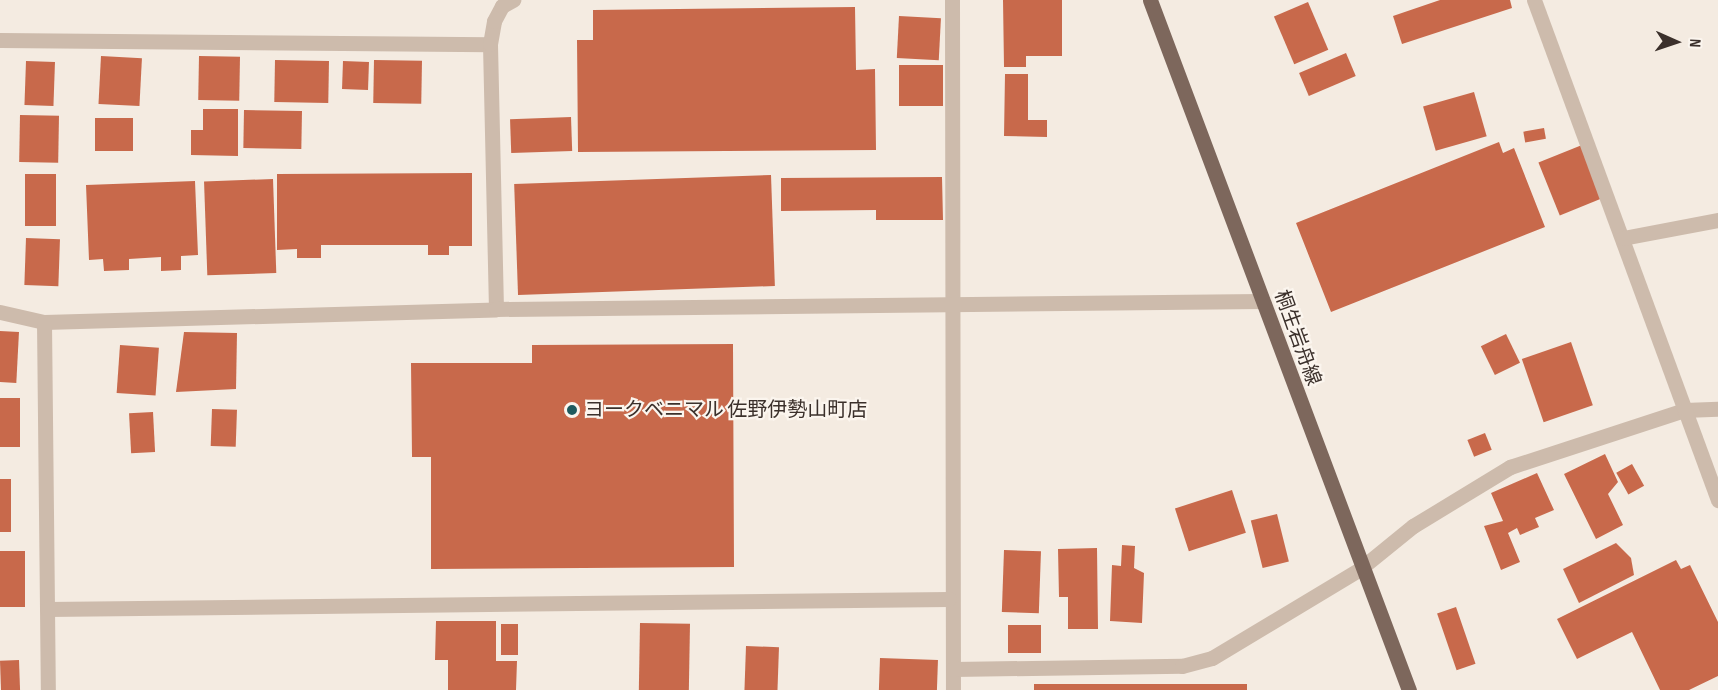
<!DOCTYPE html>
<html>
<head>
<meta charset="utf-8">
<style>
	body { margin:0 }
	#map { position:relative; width:1718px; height:690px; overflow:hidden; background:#f4ebe1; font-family:"Sofia Sans Condensed","Noto Sans JP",sans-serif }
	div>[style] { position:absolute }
	.building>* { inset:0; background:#c8694b; transform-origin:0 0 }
	.minor>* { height:15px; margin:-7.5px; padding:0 7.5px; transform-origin:7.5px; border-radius:7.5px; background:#cdbbac }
	.tertiary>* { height:15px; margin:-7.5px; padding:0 7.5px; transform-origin:7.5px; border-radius:7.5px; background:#cdbbac }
	.primary>* { height:15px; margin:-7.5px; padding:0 7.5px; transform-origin:7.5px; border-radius:7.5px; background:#7d675c }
	.dots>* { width:16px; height:16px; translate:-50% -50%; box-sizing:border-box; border:3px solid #fbf5ee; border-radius:50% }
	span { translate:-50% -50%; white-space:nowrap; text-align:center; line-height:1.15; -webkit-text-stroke:4.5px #fbf5ee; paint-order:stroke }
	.street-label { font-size:20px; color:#3b302b }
	.poi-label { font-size:20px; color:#3b302b }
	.left { translate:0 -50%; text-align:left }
	.north { position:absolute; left:1646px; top:12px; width:60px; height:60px; -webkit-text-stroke:4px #fbf5ee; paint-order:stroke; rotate:93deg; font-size:16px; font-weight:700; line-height:24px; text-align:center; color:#3b302b }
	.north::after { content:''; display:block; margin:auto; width:21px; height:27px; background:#3b302b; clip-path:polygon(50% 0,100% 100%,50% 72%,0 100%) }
</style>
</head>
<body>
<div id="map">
	<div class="building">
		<i style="clip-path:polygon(1003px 0,1062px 0,1062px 56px,1026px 56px,1026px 67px,1004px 67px)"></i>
		<i style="clip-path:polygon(1440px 0,1510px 0,1512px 8px,1402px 44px,1393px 16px)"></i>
		<i style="left:1308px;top:2px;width:52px;height:37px;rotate:67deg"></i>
		<i style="clip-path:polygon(855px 7px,856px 70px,875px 69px,876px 150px,578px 152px,577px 40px,593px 40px,593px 10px)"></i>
		<i style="left:899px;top:16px;width:42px;height:42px;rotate:3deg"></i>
		<i style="left:1346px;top:53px;width:25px;height:51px;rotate:67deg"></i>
		<i style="left:101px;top:56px;width:41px;height:48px;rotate:3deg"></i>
		<i style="left:199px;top:56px;width:41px;height:44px;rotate:1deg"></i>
		<i style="left:275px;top:60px;width:54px;height:42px;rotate:1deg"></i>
		<i style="left:374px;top:60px;width:48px;height:43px;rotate:1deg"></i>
		<i style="left:26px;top:61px;width:29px;height:44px;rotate:2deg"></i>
		<i style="left:343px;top:61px;width:26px;height:28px;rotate:2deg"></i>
		<i style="left:899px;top:65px;width:44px;height:41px"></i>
		<i style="clip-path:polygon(1005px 74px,1028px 74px,1028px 120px,1047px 120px,1047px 137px,1004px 136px)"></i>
		<i style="left:1474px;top:92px;width:46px;height:53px;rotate:74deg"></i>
		<i style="clip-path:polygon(203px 109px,238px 109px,238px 156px,191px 155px,191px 130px,203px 130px)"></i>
		<i style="left:244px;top:110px;width:58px;height:38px;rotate:1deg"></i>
		<i style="left:20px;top:115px;width:39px;height:47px;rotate:1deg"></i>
		<i style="left:571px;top:117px;width:34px;height:61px;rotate:88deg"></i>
		<i style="left:95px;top:118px;width:38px;height:33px"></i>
		<i style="left:1544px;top:128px;width:11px;height:21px;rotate:80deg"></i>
		<i style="clip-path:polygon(1499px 142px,1503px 153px,1514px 148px,1545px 227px,1331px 312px,1296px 223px)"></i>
		<i style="left:1582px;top:145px;width:57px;height:47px;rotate:68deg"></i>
		<i style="clip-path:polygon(472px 173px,472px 246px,449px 246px,449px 255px,428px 255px,428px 245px,321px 245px,321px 258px,297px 258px,297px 249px,277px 250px,277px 174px)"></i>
		<i style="left:56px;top:174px;width:52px;height:31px;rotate:90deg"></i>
		<i style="left:771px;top:175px;width:111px;height:257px;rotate:88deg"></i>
		<i style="clip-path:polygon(942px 177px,943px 220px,876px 220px,876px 210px,781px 211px,781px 178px)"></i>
		<i style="left:273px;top:179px;width:94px;height:69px;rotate:88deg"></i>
		<i style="clip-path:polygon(195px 181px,198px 255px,181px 256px,181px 270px,161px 271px,161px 257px,129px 259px,129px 270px,104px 271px,103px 259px,89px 260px,86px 185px)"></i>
		<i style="left:26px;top:238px;width:34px;height:47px;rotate:2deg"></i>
		<i style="left:0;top:331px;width:19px;height:51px;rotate:3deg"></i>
		<i style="clip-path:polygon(184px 332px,237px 333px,236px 389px,176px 392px)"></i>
		<i style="left:1506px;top:334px;width:32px;height:28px;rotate:64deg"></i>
		<i style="left:1571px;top:342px;width:67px;height:52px;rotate:71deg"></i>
		<i style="clip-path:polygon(733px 344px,734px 567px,431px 569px,431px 457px,412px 457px,411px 363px,532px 363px,532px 345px)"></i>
		<i style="left:120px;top:345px;width:39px;height:48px;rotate:4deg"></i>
		<i style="left:0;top:398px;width:20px;height:49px"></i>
		<i style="left:212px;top:409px;width:25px;height:37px;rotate:2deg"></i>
		<i style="left:153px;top:412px;width:40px;height:24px;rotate:87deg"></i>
		<i style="left:1485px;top:433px;width:18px;height:19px;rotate:68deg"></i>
		<i style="clip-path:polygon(1605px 454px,1618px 482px,1608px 494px,1623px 525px,1596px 539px,1564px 474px)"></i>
		<i style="left:1632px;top:464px;width:25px;height:18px;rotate:61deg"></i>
		<i style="clip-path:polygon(1537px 473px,1554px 510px,1535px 518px,1539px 527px,1520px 535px,1517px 528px,1508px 533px,1520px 562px,1501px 570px,1484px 526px,1503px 521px,1491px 493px)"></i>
		<i style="left:0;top:479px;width:11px;height:53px"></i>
		<i style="left:1232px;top:490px;width:45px;height:60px;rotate:72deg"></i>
		<i style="left:1277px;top:514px;width:49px;height:27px;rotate:76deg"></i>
		<i style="clip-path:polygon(1616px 543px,1631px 558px,1634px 575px,1579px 603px,1563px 569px)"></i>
		<i style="clip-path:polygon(1122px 545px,1135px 546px,1134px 568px,1144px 573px,1142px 623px,1110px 621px,1112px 565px,1121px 566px)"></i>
		<i style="clip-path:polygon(1097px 548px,1098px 629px,1068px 629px,1068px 597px,1059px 597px,1058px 549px)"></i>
		<i style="left:1004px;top:550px;width:37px;height:62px;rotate:2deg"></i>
		<i style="left:0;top:551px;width:25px;height:56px"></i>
		<i style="clip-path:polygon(1676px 560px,1681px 569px,1690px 565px,1718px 622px,1718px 676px,1689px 690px,1660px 690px,1632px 632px,1577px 659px,1557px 619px)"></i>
		<i style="left:1456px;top:607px;width:60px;height:20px;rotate:71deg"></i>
		<i style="clip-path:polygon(436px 621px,496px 621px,496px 661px,517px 661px,516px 690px,448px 690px,448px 660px,435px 660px)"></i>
		<i style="left:640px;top:623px;width:50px;height:67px;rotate:1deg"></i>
		<i style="left:501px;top:624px;width:17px;height:31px"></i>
		<i style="left:1008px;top:625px;width:33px;height:28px"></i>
		<i style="left:746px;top:646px;width:33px;height:44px;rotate:2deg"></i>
		<i style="left:880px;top:658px;width:58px;height:32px;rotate:2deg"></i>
		<i style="left:19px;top:660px;width:30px;height:19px;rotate:88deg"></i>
		<i style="left:1034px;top:684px;width:213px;height:6px"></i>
	</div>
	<div class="minor">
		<i style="left:952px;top:0;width:690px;rotate:89.92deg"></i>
		<i style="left:0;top:40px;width:490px;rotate:0.5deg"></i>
		<i style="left:496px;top:309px;width:265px;rotate:-91.3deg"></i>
		<i style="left:490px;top:44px;width:23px;rotate:-80deg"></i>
		<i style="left:494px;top:21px;width:17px;rotate:-62deg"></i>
		<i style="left:502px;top:6px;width:13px;rotate:-29deg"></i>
		<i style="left:0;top:312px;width:45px;rotate:12.8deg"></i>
		<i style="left:44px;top:322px;width:452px;rotate:-1.6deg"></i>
		<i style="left:496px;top:309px;width:765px;rotate:-0.6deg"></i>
		<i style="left:44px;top:322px;width:368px;rotate:89.4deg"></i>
		<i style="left:47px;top:609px;width:902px;rotate:-0.64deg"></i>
		<i style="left:953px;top:669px;width:229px;rotate:-0.8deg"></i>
		<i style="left:1182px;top:666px;width:31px;rotate:-15deg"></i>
		<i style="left:1212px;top:658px;width:173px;rotate:-31deg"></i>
		<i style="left:1360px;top:569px;width:68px;rotate:-39.1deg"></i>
		<i style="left:1413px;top:526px;width:114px;rotate:-31.3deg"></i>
		<i style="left:1510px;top:467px;width:183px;rotate:-18.1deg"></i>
		<i style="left:1684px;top:410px;width:34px;rotate:-2deg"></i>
	</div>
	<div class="tertiary">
		<i style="left:1534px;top:0;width:533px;rotate:69.8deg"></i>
		<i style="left:1623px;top:238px;width:97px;rotate:-10.7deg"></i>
	</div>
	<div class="primary">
		<i style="left:1150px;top:0;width:737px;rotate:69.43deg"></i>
	</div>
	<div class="dots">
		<i style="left:572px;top:410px;background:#1f5a5e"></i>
	</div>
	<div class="street-label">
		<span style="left:1297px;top:338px;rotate:70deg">桐生岩舟線</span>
	</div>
	<div class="poi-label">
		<span class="left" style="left:584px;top:410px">ヨークベニマル 佐野伊勢山町店</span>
	</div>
	<div class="north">N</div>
</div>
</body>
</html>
